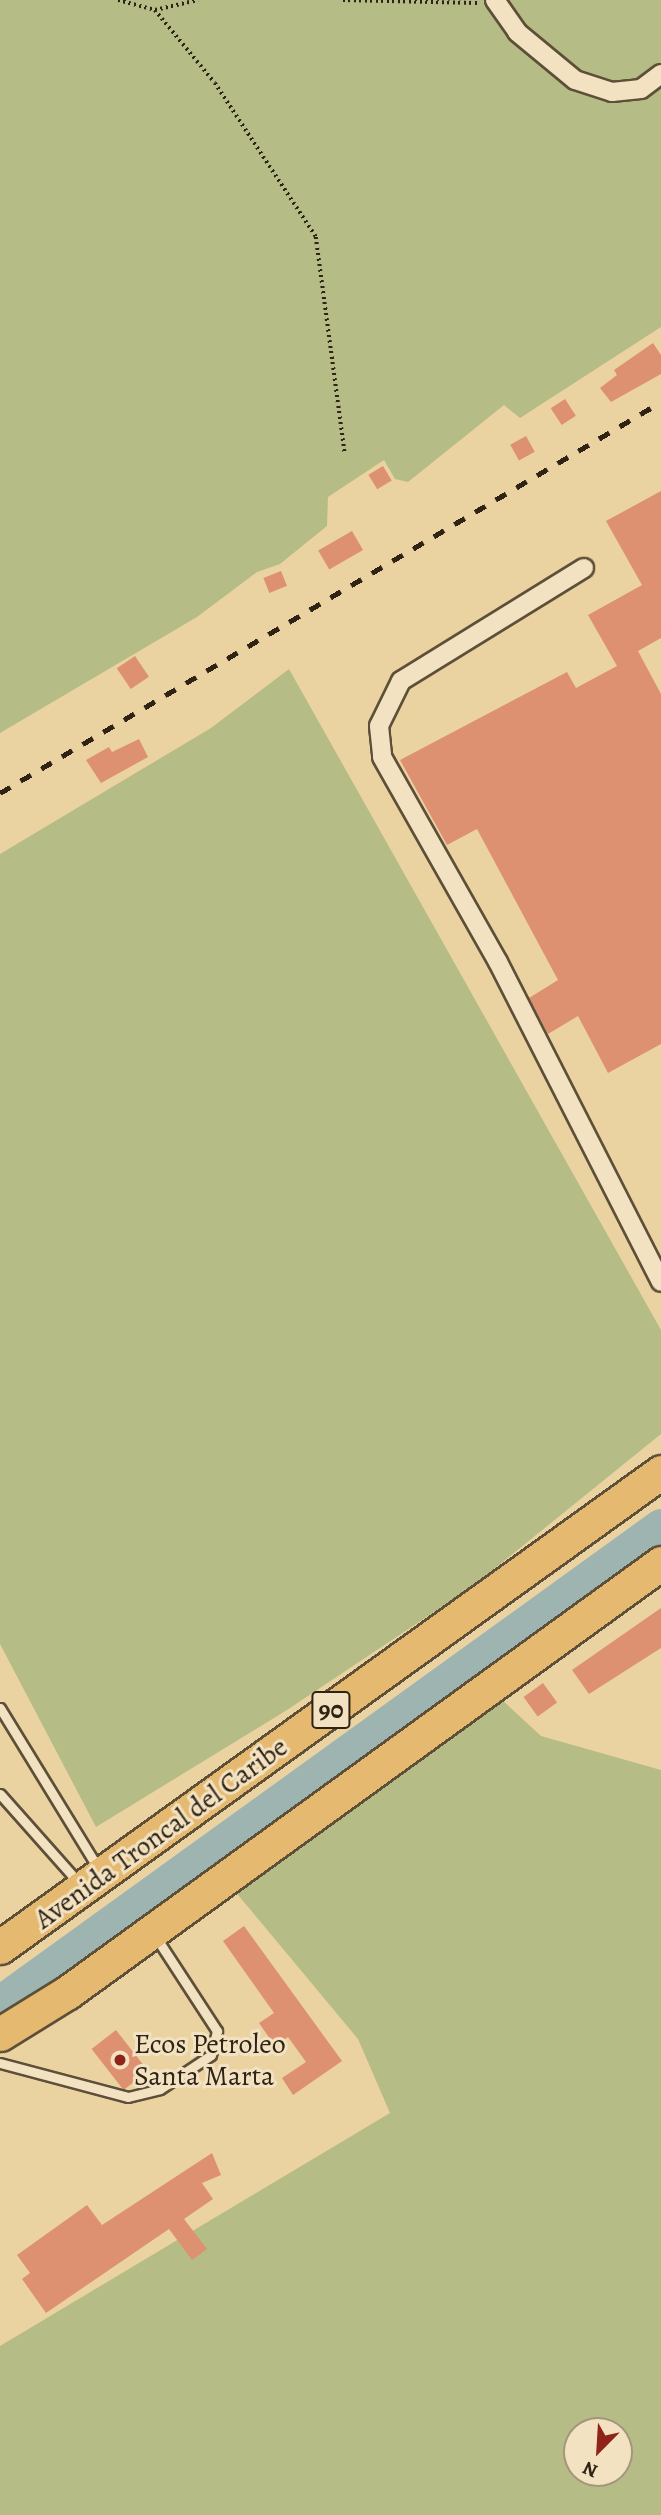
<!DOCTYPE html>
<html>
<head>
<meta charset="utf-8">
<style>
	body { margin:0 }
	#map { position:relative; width:661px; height:2515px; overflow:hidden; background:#ebd2a1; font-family:Alegreya,serif }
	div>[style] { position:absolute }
	.green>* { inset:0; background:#b6bc86 }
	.river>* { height:37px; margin:-18.5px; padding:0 18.5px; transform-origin:18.5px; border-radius:18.5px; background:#9eb4b1 }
	.building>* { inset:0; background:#dd9170; transform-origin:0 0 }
	.path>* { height:3.5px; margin-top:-1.75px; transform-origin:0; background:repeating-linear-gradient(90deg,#2e2315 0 2px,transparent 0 5.5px) }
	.roads { filter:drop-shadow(2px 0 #5d4f38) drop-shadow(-2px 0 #5d4f38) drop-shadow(0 2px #5d4f38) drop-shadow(0 -2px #5d4f38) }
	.lane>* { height:9px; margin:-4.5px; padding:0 4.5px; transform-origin:4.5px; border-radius:4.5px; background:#f2e2c2 }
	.street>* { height:18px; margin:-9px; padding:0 9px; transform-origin:9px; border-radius:9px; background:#f2e2c2 }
	.highway>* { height:33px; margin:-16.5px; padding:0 16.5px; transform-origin:16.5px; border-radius:16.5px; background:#e6b970 }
	.rail>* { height:5px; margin-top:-2.5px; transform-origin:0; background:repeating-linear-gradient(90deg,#2e2315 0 12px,transparent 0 24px) }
	.dots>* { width:19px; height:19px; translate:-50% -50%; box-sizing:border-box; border:4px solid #f2e2c2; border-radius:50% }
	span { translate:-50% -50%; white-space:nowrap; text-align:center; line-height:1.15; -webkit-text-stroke:6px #f2e2c2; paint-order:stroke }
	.shield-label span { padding:2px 5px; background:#f2e2c2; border:2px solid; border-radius:5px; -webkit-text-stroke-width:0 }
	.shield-label { font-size:26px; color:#2e2315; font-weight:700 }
	.street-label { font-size:28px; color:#2e2315 }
	.poi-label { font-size:28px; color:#2e2315 }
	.left { translate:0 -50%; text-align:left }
	.north { position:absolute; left:563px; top:2417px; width:70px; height:70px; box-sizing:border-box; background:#f2e2c2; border:2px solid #a4967d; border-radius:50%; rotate:204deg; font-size:19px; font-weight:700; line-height:28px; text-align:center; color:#2e2315 }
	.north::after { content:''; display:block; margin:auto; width:24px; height:32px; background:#8f2418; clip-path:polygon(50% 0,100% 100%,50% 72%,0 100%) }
</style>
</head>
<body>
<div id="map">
	<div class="green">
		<i style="clip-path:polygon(0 0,661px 0,661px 327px,520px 418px,504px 405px,408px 482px,395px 479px,384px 460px,328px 497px,327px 526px,280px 564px,257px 572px,197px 617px,0 733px)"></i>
		<i style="clip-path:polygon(289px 669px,661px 1330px,661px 1434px,473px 1586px,287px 1710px,96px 1827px,0 1644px,0 854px,211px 728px)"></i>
		<i style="clip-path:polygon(evenodd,501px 1699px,541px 1736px,661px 1770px,661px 2515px,0 2515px,0 2346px,390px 2113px,358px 2039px,234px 1890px,501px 1699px,577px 2431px,619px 2431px,619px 2473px,577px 2473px,577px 2431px)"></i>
	</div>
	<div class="river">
		<i style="left:0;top:2004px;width:815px;rotate:-35.82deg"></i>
	</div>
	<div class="building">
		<i style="clip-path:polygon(653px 343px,661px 355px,661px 374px,611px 402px,600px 388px,617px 375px,614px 370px)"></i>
		<i style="left:565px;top:399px;width:20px;height:17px;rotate:57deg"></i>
		<i style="left:526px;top:436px;width:18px;height:18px;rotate:61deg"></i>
		<i style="left:383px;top:466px;width:17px;height:17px;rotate:59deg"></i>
		<i style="clip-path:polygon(661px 491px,661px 638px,638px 651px,661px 694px,661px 1044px,608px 1073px,578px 1016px,548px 1034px,529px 998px,558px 980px,477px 829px,447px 845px,400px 760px,567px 672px,576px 688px,617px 666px,588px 615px,642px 585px,606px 521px)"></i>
		<i style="left:352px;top:531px;width:22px;height:39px;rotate:60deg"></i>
		<i style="left:281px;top:571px;width:16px;height:19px;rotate:68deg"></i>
		<i style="left:135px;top:656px;width:25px;height:22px;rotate:56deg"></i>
		<i style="clip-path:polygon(139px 739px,148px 757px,101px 783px,86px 760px,109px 747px,112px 752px)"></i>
		<i style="clip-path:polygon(661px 1608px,661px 1648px,589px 1694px,572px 1670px)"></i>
		<i style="left:543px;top:1683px;width:24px;height:24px;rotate:54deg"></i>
		<i style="clip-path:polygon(244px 1926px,342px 2061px,293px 2095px,282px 2078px,306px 2062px,288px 2037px,275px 2046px,259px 2023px,274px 2013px,223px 1941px)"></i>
		<i style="left:116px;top:2030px;width:52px;height:31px;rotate:52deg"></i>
		<i style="clip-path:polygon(212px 2153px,221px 2175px,202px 2183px,213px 2199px,184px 2219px,207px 2249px,192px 2260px,169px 2229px,46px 2313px,22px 2279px,30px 2273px,17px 2255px,87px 2205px,102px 2225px)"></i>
	</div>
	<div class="path">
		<i style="left:118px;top:0;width:38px;rotate:15deg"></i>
		<i style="left:155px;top:10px;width:44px;rotate:-13.1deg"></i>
		<i style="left:343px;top:0;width:134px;rotate:1.3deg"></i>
		<i style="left:155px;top:10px;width:94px;rotate:50.6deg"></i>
		<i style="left:215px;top:83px;width:184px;rotate:56.7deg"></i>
		<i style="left:316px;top:237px;width:220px;rotate:82.4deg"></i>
	</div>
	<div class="roads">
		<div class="lane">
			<i style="left:0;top:1708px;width:188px;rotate:58.5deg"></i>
			<i style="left:0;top:1794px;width:118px;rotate:48.4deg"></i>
			<i style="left:0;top:2063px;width:132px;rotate:14.9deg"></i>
			<i style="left:128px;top:2097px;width:33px;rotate:-14deg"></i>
			<i style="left:160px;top:2089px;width:61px;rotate:-33.7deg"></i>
			<i style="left:211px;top:2055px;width:25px;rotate:-76deg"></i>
			<i style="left:217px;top:2031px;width:113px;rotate:-123.1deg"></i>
		</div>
		<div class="street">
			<i style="left:495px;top:0;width:39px;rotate:55deg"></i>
			<i style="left:517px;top:32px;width:75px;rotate:39.6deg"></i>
			<i style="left:575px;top:80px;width:39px;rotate:18deg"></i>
			<i style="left:612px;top:92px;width:29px;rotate:-6deg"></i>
			<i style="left:641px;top:89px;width:25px;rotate:-37deg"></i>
			<i style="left:584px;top:568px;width:215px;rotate:148.3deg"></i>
			<i style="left:401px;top:681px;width:50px;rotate:116.1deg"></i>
			<i style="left:379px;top:726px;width:31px;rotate:84deg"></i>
			<i style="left:382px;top:757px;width:236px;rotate:60.5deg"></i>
			<i style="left:498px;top:962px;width:359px;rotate:63deg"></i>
		</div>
		<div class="highway">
			<i style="left:0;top:1947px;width:814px;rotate:-35.7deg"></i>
			<i style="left:0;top:2034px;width:80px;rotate:-31.7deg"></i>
			<i style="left:68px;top:1992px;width:732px;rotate:-35.88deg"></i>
		</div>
	</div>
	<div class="rail">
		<i style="left:0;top:793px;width:768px;rotate:-30.61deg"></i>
	</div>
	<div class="dots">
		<i style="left:120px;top:2060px;background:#8f2418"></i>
	</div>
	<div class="shield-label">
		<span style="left:331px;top:1710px">90</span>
	</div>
	<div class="street-label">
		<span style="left:161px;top:1833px;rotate:-36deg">Avenida Troncal del Caribe</span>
	</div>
	<div class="poi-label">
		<span class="left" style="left:134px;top:2060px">Ecos Petroleo<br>Santa Marta</span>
	</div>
	<div class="north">N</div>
</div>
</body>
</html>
